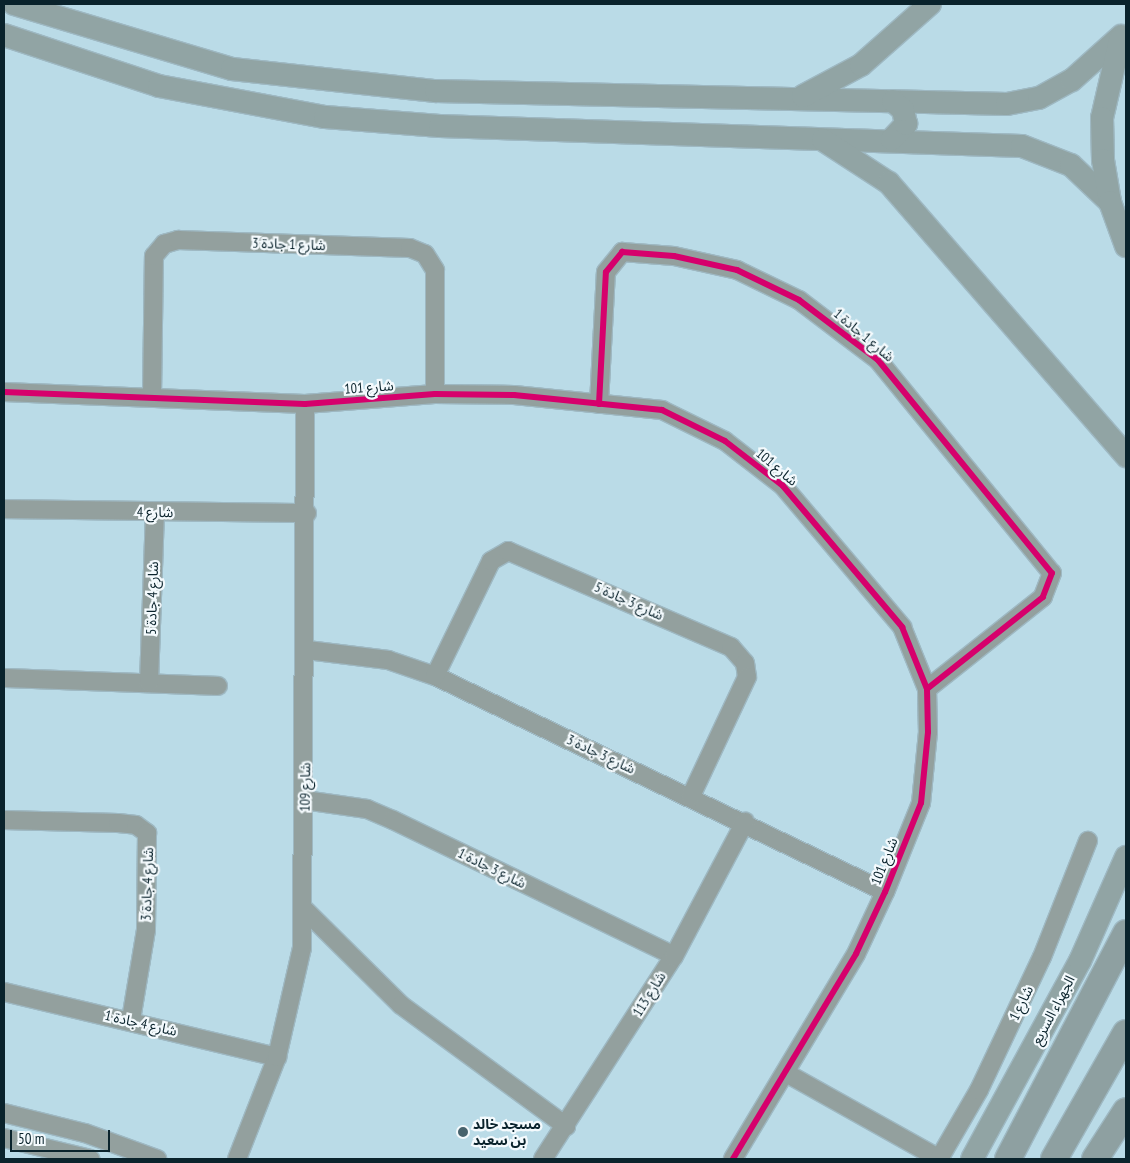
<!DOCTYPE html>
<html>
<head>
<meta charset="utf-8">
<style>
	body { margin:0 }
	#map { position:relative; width:1130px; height:1163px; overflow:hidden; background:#badbe7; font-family:"PT Sans Narrow","Noto Sans Arabic",sans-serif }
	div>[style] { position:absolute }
	.roads { filter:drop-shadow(1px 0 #9eb8c2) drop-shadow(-1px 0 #9eb8c2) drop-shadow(0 1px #9eb8c2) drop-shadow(0 -1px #9eb8c2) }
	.minor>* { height:18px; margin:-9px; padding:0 9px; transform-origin:9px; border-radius:9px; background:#93a09e }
	.major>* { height:22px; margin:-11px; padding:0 11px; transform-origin:11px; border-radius:11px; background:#91a4a4 }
	.highway>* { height:26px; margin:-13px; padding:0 13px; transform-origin:13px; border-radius:13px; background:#8ea0a1 }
	.cycleway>* { height:6px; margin:-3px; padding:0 3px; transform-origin:3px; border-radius:3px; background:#d6006c }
	.dots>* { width:14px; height:14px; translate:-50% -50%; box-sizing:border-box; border:2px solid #f4fafd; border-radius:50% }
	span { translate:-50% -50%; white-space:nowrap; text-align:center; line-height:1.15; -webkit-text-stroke:4.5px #f4fafd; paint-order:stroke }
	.street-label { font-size:14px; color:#0a232c }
	.poi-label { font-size:14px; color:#0a232c; font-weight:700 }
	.left { translate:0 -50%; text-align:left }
	.frame { position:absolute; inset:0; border:5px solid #0a232c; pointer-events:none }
	.scale { position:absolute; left:10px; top:1130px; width:100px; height:22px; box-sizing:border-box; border:2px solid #0a232c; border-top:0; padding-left:6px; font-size:15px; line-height:18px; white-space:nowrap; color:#0a232c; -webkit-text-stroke:4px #f4fafd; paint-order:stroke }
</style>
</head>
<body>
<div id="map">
	<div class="roads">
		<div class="minor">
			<i style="left:4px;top:392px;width:301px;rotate:2.3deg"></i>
			<i style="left:305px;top:404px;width:130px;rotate:-4.4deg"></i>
			<i style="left:435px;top:394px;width:79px;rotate:0.7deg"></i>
			<i style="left:514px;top:395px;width:149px;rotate:5.8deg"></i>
			<i style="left:662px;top:410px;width:70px;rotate:26.2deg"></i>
			<i style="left:725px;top:441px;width:73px;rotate:37.8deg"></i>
			<i style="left:783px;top:486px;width:185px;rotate:49.8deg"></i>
			<i style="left:902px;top:627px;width:67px;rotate:68deg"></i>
			<i style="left:927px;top:689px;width:43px;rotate:88.7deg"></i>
			<i style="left:928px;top:732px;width:71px;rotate:95.6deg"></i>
			<i style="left:921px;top:803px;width:96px;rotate:112deg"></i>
			<i style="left:885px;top:892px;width:68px;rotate:115.1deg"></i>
			<i style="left:856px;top:954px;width:239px;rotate:121deg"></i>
			<i style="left:152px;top:396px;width:140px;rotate:-89.2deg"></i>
			<i style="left:154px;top:256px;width:16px;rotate:-50deg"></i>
			<i style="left:164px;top:244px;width:15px;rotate:-16deg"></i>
			<i style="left:178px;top:240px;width:232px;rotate:2deg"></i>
			<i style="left:410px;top:248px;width:16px;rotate:22deg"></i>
			<i style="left:425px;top:254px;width:19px;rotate:58deg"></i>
			<i style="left:435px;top:270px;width:124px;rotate:90deg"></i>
			<i style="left:599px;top:404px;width:132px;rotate:-87deg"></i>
			<i style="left:606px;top:272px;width:26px;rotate:-51deg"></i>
			<i style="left:622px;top:252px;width:52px;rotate:4.4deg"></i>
			<i style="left:674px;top:256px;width:65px;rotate:12.5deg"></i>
			<i style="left:737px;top:270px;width:69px;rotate:25.8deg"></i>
			<i style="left:799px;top:300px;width:99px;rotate:37.2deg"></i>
			<i style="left:878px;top:360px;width:275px;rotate:50.8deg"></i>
			<i style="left:1052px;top:573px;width:26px;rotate:111deg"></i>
			<i style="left:1043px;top:597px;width:148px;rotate:141.6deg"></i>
			<i style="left:4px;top:509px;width:303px;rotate:0.8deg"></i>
			<i style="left:307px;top:650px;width:82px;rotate:7deg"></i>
			<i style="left:388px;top:660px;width:50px;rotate:18.8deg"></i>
			<i style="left:435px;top:676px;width:499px;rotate:25.6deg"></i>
			<i style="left:435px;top:676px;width:128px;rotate:-64deg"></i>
			<i style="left:491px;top:561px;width:20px;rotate:-30deg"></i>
			<i style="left:508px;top:551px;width:243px;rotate:23.3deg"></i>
			<i style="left:731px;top:647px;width:21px;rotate:49deg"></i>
			<i style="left:745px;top:663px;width:14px;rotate:82deg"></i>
			<i style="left:747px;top:677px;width:132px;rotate:115.2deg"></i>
			<i style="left:4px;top:678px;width:214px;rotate:2.1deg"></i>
			<i style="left:149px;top:683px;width:170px;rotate:-88deg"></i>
			<i style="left:304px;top:800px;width:64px;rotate:8.1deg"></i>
			<i style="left:367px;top:809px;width:28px;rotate:23deg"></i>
			<i style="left:393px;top:820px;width:312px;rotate:25.8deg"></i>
			<i style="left:4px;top:820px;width:114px;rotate:1.5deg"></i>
			<i style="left:118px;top:823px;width:18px;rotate:6deg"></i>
			<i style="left:136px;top:825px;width:14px;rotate:36deg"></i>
			<i style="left:147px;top:833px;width:97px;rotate:90.6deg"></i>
			<i style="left:146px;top:930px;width:91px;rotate:99.5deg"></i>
			<i style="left:304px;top:909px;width:136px;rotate:44.7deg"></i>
			<i style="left:401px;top:1005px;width:205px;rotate:36.3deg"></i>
			<i style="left:4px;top:992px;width:281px;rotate:13.4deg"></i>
			<i style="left:786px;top:1073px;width:176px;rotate:29.2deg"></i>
			<i style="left:4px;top:1113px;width:83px;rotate:13.9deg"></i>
			<i style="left:85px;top:1133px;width:77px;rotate:19.9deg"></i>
			<i style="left:4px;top:1138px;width:89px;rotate:13.7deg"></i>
			<i style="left:237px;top:1159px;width:110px;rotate:-68.6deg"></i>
			<i style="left:277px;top:1057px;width:112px;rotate:-77.1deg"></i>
			<i style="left:302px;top:948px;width:544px;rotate:-89.68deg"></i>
			<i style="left:543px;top:1159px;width:242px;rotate:-57.2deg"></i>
			<i style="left:674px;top:956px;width:152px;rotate:-62.1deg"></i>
			<i style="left:939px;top:1159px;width:80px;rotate:-59.9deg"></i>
			<i style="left:979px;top:1090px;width:147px;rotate:-64.7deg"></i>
			<i style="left:1042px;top:957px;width:125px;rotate:-68.4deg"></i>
		</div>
		<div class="major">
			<i style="left:14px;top:4px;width:227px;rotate:16.6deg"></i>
			<i style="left:232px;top:69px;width:205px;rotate:6.2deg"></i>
			<i style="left:436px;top:91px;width:571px;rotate:1.3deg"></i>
			<i style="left:1007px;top:104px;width:33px;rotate:-11deg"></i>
			<i style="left:1039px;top:98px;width:38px;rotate:-29deg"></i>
			<i style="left:1072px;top:80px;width:66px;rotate:-41.9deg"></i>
			<i style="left:4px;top:35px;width:163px;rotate:18.2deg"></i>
			<i style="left:159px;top:86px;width:169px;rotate:10.6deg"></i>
			<i style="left:325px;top:117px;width:115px;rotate:4.5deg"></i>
			<i style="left:440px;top:126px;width:582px;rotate:1.97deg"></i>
			<i style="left:1022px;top:146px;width:53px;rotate:21.2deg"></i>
			<i style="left:1071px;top:165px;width:54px;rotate:43.5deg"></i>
			<i style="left:1120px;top:40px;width:80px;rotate:103deg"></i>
			<i style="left:1102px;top:118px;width:42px;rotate:88.6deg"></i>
			<i style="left:1103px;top:160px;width:43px;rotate:80.5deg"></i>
			<i style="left:1110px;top:202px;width:47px;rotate:70deg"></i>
			<i style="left:803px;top:96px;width:66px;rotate:-28.1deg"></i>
			<i style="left:861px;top:65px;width:92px;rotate:-41.5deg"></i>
			<i style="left:892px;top:139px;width:21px;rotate:-47deg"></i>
			<i style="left:906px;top:124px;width:14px;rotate:-102deg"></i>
			<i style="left:903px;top:110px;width:13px;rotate:-138deg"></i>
			<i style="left:823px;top:140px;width:79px;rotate:33.1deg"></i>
			<i style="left:889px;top:183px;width:362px;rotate:49deg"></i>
			<i style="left:972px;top:1159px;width:226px;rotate:-61.4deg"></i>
			<i style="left:1080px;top:961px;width:114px;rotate:-66.1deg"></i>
		</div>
		<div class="highway">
			<i style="left:1008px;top:1159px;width:255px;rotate:-62.4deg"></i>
			<i style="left:1054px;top:1159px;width:145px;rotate:-60.3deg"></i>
			<i style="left:1095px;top:1159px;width:57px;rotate:-57.1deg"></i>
		</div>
	</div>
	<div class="cycleway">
		<i style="left:4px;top:392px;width:301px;rotate:2.3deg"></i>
		<i style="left:305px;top:404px;width:130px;rotate:-4.4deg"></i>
		<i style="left:435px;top:394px;width:79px;rotate:0.7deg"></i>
		<i style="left:514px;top:395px;width:149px;rotate:5.8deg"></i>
		<i style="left:662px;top:410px;width:70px;rotate:26.2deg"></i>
		<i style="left:725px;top:441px;width:73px;rotate:37.8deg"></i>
		<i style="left:783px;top:486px;width:185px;rotate:49.8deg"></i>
		<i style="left:902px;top:627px;width:67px;rotate:68deg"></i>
		<i style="left:927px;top:689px;width:43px;rotate:88.7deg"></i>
		<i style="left:928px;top:732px;width:71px;rotate:95.6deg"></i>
		<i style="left:921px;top:803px;width:96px;rotate:112deg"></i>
		<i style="left:885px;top:892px;width:68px;rotate:115.1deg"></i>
		<i style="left:856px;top:954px;width:239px;rotate:121deg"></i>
		<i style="left:599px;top:404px;width:132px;rotate:-87deg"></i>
		<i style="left:606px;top:272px;width:26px;rotate:-51deg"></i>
		<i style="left:622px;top:252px;width:52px;rotate:4.4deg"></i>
		<i style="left:674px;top:256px;width:65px;rotate:12.5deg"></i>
		<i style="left:737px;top:270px;width:69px;rotate:25.8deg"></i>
		<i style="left:799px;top:300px;width:99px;rotate:37.2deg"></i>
		<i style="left:878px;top:360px;width:275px;rotate:50.8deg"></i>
		<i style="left:1052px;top:573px;width:26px;rotate:111deg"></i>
		<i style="left:1043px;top:597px;width:148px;rotate:141.6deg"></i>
	</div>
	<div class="dots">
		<i style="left:463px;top:1132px;background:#48636d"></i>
	</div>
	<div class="street-label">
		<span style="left:289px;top:244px;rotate:2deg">شارع 1 جادة 3</span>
		<span style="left:864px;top:335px;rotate:40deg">شارع 1 جادة 1</span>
		<span style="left:369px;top:387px;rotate:-4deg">شارع 101</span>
		<span style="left:777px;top:467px;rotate:40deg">شارع 101</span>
		<span style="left:155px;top:512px;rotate:1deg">شارع 4</span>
		<span style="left:152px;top:598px;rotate:-88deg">شارع 4 جادة 5</span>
		<span style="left:629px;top:601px;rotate:24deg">شارع 3 جادة 5</span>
		<span style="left:601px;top:754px;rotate:25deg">شارع 3 جادة 3</span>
		<span style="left:305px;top:787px;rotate:-89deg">شارع 109</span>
		<span style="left:884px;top:861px;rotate:-68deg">شارع 101</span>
		<span style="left:492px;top:868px;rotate:26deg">شارع 3 جادة 1</span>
		<span style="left:147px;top:884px;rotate:-88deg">شارع 4 جادة 3</span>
		<span style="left:649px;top:994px;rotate:-58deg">شارع 113</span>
		<span style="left:1021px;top:1003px;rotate:-64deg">شارع 1</span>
		<span style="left:1053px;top:1010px;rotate:-62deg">الجهراء السريع</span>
		<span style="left:141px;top:1023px;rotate:13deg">شارع 4 جادة 1</span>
	</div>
	<div class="poi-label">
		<span class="left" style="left:473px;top:1132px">مسجد خالد<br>بن سعيد</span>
	</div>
	<div class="frame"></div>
	<div class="scale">50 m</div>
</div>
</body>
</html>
